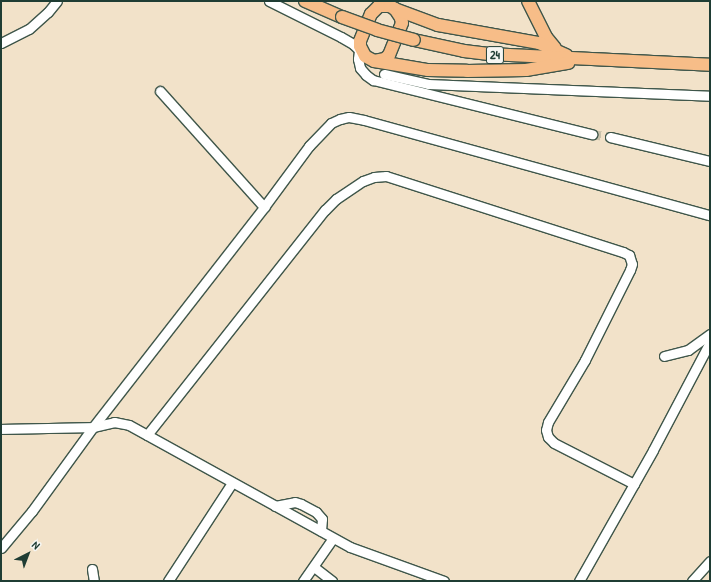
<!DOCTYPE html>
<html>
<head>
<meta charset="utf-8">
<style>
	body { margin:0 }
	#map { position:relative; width:711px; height:582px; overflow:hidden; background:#f2e2c9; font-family:"Patrick Hand",sans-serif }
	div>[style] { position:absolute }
	.minor-tunnel>* { height:9px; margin-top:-4.5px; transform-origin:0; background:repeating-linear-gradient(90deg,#c8c1ab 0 9px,transparent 0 13.5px) }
	.roads { filter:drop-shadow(1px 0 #3f564a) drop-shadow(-1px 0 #3f564a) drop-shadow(0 1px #3f564a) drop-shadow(0 -1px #3f564a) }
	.minor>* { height:9px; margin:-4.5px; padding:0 4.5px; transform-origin:4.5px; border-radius:4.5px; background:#fff }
	.major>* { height:12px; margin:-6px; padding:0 6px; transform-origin:6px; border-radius:6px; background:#f7bd88 }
	.bridges { filter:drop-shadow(1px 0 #3f564a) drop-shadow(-1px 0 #3f564a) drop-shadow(0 1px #3f564a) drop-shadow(0 -1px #3f564a) }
	.major-bridge>* { height:12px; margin:-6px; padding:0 6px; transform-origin:6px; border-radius:6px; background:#f7bd88 }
	span { translate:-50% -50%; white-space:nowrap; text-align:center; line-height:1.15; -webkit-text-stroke:4px #f6f6f2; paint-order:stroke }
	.shield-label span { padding:1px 3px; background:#f6f6f2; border:1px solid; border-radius:3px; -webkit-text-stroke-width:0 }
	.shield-label { font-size:12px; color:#1f3d34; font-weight:700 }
	.frame { position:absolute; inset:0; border:2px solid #1f3d34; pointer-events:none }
	.north { position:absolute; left:8px; top:534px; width:40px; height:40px; -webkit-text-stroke:3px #f6f6f2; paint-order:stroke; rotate:42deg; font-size:11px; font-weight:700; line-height:16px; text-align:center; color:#1f3d34 }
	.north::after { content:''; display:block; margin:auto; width:14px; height:18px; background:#1f3d34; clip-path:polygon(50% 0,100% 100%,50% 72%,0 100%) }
</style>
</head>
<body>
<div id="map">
	<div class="minor-tunnel">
		<i style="left:592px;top:134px;width:18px;rotate:9deg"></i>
	</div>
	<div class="roads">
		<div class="minor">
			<i style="left:269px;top:1px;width:80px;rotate:26.6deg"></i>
			<i style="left:341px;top:37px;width:14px;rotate:30deg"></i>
			<i style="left:353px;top:44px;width:13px;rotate:45deg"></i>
			<i style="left:1px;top:43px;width:31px;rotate:-27deg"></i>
			<i style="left:29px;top:29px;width:25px;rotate:-42deg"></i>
			<i style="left:48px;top:12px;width:14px;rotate:-51deg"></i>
			<i style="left:360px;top:44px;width:15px;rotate:98deg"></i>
			<i style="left:358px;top:59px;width:9px;rotate:77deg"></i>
			<i style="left:360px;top:68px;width:9px;rotate:49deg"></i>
			<i style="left:366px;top:75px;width:9px;rotate:36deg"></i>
			<i style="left:373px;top:80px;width:226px;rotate:13.9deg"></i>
			<i style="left:384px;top:74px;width:45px;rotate:12.8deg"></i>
			<i style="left:428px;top:84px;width:282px;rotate:2.4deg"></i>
			<i style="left:160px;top:91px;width:156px;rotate:48.1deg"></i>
			<i style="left:610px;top:137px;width:103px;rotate:13.5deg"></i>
			<i style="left:664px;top:356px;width:25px;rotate:-14deg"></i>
			<i style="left:688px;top:350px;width:27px;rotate:-36deg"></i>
			<i style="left:1px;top:429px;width:92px;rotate:-1.2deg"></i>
			<i style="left:93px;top:427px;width:279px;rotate:-52.1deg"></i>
			<i style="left:264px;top:207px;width:76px;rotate:-53.6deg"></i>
			<i style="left:309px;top:146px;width:32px;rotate:-46deg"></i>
			<i style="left:331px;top:123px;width:10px;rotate:-24deg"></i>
			<i style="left:340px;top:119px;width:9px;rotate:-13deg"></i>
			<i style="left:349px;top:117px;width:15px;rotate:11deg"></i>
			<i style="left:364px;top:120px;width:359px;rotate:15.4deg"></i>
			<i style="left:147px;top:435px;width:287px;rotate:-51.7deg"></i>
			<i style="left:325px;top:210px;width:16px;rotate:-45deg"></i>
			<i style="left:336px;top:199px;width:32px;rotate:-34deg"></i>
			<i style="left:363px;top:181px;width:12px;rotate:-20deg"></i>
			<i style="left:374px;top:177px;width:12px;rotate:-5deg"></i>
			<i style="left:386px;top:176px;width:249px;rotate:17.8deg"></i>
			<i style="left:623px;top:252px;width:7px;rotate:27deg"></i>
			<i style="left:629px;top:255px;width:9px;rotate:72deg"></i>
			<i style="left:632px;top:264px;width:6px;rotate:108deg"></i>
			<i style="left:630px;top:270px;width:101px;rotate:116.6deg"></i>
			<i style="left:585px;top:360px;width:72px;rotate:120.8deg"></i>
			<i style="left:548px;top:422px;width:8px;rotate:104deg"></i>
			<i style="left:546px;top:430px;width:7px;rotate:74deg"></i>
			<i style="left:548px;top:437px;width:8px;rotate:45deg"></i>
			<i style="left:554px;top:443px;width:90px;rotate:27.1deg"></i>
			<i style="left:275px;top:506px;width:20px;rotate:-11deg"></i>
			<i style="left:295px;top:502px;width:6px;rotate:18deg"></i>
			<i style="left:301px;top:504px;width:17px;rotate:28deg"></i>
			<i style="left:316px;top:512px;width:9px;rotate:49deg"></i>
			<i style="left:322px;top:519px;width:12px;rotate:95deg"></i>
			<i style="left:1px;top:548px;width:48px;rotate:-50deg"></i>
			<i style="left:32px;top:511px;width:104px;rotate:-54deg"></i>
			<i style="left:93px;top:427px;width:22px;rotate:-13deg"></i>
			<i style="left:114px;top:422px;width:15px;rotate:11deg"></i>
			<i style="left:129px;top:425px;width:252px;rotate:28.9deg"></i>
			<i style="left:350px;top:547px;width:100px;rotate:19.9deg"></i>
			<i style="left:314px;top:567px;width:23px;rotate:38deg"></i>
			<i style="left:92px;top:569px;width:12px;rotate:81deg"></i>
			<i style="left:168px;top:581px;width:117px;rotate:-56.9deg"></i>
			<i style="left:303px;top:581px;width:52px;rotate:-55.1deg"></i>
			<i style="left:579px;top:581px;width:150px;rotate:-60.5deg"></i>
			<i style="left:653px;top:450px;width:122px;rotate:-62.2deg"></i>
			<i style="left:692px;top:581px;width:27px;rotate:-48deg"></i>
		</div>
		<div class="major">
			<i style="left:305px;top:1px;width:40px;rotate:23.4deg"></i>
			<i style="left:528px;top:1px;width:40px;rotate:63.4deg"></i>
			<i style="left:546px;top:37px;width:14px;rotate:51deg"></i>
			<i style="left:379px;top:6px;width:11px"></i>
			<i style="left:390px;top:6px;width:6px;rotate:31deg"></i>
			<i style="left:395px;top:9px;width:11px;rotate:56deg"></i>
			<i style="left:401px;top:18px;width:5px;rotate:79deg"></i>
			<i style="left:402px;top:23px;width:35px;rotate:112deg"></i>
			<i style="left:389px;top:55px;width:6px;rotate:135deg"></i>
			<i style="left:385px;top:59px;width:11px;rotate:170deg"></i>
			<i style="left:374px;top:61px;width:10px;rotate:-151deg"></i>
			<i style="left:365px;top:56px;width:11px;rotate:-117deg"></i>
			<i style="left:360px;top:46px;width:5px;rotate:-90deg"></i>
			<i style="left:360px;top:41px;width:29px;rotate:-68deg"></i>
			<i style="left:371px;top:14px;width:11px;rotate:-45deg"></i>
			<i style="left:395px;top:9px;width:46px;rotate:20.4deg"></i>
			<i style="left:438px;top:25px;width:103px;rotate:10.1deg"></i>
			<i style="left:539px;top:43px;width:30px;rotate:24deg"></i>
			<i style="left:414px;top:40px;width:51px;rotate:12.4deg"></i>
			<i style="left:464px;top:51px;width:25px;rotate:7deg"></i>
			<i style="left:489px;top:54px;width:221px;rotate:2.8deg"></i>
			<i style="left:374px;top:61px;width:55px;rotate:9.5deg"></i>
			<i style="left:428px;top:70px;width:39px;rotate:1deg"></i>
			<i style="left:467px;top:71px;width:59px;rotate:-1deg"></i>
			<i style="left:526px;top:70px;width:43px;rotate:-9.5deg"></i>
		</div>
	</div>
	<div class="bridges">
		<div class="major-bridge">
			<i style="left:342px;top:17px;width:37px;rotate:20deg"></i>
			<i style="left:377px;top:30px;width:38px;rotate:15deg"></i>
		</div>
	</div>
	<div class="shield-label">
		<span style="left:495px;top:55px">24</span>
	</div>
	<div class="frame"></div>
	<div class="north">N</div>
</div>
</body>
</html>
